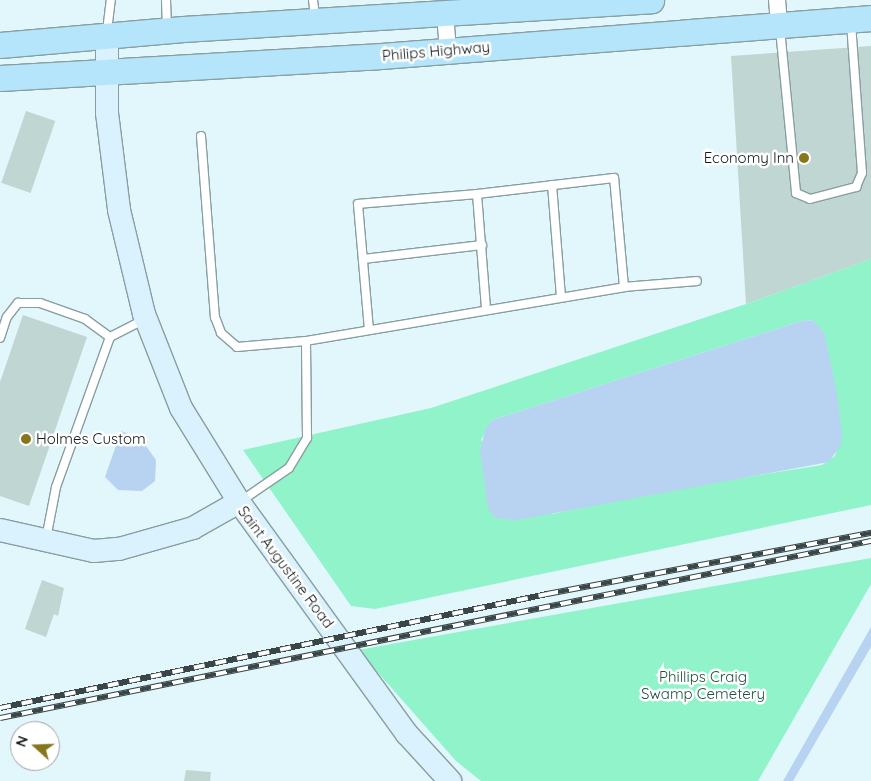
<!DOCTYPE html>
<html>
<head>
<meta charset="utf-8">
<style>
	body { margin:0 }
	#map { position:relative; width:871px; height:781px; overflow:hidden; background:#e1f7fb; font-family:Quicksand,sans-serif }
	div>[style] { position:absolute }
	.green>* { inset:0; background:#91f3c9 }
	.water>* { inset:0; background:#b8d3f1 }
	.building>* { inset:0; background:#c0d6d2; transform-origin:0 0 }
	.roads { filter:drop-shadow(1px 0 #899ea1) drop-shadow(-1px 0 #899ea1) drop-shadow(0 1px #899ea1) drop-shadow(0 -1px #899ea1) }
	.lane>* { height:8px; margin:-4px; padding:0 4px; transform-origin:4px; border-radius:4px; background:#fff }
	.street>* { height:16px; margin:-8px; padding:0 8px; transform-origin:8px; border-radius:8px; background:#fff }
	.secondary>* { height:22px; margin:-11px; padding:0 11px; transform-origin:11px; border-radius:11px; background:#daf2fd }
	.primary>* { height:25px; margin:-12.5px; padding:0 12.5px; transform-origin:12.5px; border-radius:12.5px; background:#b5e5fb }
	.rail>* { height:5.5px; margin-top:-2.75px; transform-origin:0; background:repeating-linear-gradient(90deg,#fff 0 11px,#3a4547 0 22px); box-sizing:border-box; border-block:1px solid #3a4547 }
	.dots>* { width:14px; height:14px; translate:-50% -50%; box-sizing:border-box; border:2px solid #fff; border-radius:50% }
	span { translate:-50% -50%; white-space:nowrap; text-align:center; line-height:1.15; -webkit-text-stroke:5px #fff; paint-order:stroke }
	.street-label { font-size:15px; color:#121a1b }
	.poi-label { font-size:15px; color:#121a1b }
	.right { translate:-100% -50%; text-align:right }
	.left { translate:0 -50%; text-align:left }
	.park-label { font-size:15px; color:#235340 }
	.north { position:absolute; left:10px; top:721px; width:50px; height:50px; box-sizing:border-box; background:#fff; border:1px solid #a0a3a4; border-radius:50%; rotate:290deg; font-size:14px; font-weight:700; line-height:20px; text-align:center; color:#121a1b }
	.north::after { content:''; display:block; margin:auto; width:18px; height:22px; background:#85771a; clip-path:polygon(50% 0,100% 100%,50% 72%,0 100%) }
</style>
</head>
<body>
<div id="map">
	<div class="green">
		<i style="clip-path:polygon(evenodd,871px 259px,871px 505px,375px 609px,351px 606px,243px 450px,431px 408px,746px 304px,871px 259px,805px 320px,814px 321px,824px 333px,842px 434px,835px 456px,822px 465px,659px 491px,552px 514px,481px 440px,492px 420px,805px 320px)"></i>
		<i style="clip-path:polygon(871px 558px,871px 584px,758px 781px,481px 781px,456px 761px,358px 650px)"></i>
	</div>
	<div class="water">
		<i style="clip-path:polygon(805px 320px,814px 321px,824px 332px,837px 394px,842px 434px,841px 445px,829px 462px,518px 520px,495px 518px,488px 508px,480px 451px,485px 430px,492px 420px)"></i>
		<i style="clip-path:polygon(121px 431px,141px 439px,156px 460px,155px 481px,142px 491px,118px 490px,105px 477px)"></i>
		<i style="clip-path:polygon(871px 627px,871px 647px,793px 781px,783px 781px)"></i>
	</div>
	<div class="building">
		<i style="clip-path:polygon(871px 46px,871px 259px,746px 304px,731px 56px)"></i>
		<i style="left:26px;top:111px;width:31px;height:76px;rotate:19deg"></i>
		<i style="clip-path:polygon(23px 315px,87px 337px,29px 506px,0 496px,0 382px)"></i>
		<i style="clip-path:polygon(42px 580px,64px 588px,58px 616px,54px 614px,46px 637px,25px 629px)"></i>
		<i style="clip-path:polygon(186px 770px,211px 772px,210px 781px,184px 781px)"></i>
	</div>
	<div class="roads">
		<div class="lane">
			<i style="left:166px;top:0;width:28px;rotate:88deg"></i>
			<i style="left:313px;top:0;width:17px;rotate:83deg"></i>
			<i style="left:780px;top:29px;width:165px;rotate:84.4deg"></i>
			<i style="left:796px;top:193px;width:15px;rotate:23deg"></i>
			<i style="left:810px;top:199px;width:48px;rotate:-14.6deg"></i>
			<i style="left:856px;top:187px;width:15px;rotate:-67deg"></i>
			<i style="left:862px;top:173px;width:150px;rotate:-94.2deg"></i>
			<i style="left:107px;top:31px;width:31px;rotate:-83deg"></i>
			<i style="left:201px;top:136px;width:182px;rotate:85.6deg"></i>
			<i style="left:215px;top:317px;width:17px;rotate:69deg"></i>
			<i style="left:221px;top:333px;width:21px;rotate:41deg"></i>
			<i style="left:237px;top:347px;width:69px;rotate:-5deg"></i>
			<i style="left:552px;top:185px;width:111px;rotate:85.4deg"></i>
			<i style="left:363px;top:259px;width:120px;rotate:-6.7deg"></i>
			<i style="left:624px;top:287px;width:73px;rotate:-4.7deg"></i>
			<i style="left:369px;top:330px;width:126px;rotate:-95deg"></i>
			<i style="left:358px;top:204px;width:119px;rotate:-4.8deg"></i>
			<i style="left:0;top:338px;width:22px;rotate:-72deg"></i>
			<i style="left:7px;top:317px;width:18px;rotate:-52deg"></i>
			<i style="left:18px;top:303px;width:22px"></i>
			<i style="left:40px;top:303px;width:48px;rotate:19.6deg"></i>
			<i style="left:85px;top:319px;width:31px;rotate:36deg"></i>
			<i style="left:241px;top:501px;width:58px;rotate:-34.5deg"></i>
			<i style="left:289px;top:468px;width:35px;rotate:-59deg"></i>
			<i style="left:307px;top:438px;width:97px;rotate:-90.6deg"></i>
			<i style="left:306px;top:341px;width:323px;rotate:-9.6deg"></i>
			<i style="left:624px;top:287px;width:109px;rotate:-95.2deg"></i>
			<i style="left:614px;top:178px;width:138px;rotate:173.3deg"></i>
			<i style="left:477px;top:194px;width:114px;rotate:85.5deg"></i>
			<i style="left:46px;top:539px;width:53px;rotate:-79.1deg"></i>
			<i style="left:56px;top:487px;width:159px;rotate:-70.2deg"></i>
			<i style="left:110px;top:337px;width:38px;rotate:-27deg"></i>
		</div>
		<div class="street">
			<i style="left:777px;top:0;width:24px;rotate:85deg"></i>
			<i style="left:445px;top:15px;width:35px;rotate:85deg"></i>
		</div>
		<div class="secondary">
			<i style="left:107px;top:36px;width:77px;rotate:90deg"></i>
			<i style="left:107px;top:113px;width:98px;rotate:82.9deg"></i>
			<i style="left:119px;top:210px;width:107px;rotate:76.5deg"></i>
			<i style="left:144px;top:314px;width:101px;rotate:68.5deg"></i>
			<i style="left:181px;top:408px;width:110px;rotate:58.3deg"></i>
			<i style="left:239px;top:502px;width:286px;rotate:54.1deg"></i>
			<i style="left:407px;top:734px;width:64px;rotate:47.5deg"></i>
			<i style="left:0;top:530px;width:96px;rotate:12.6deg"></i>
			<i style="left:94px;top:551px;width:25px;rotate:-5deg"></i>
			<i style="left:119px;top:549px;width:77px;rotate:-15.8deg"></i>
			<i style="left:193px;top:528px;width:53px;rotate:-29.5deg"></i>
		</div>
		<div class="primary">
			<i style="left:0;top:45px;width:184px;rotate:-5deg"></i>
			<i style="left:183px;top:29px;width:469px;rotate:-3.5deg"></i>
			<i style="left:0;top:78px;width:369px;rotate:-3.3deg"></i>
			<i style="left:368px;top:57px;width:505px;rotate:-4.43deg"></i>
		</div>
	</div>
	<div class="rail">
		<i style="left:0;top:708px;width:559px;rotate:-11.77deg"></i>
		<i style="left:547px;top:594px;width:330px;rotate:-10.7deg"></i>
		<i style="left:0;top:718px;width:889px;rotate:-11.49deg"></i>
	</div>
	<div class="dots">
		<i style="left:804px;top:158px;background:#85771a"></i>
		<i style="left:26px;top:439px;background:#85771a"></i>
	</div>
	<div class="street-label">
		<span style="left:436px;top:51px;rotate:-5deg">Philips Highway</span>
		<span style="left:286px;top:567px;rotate:53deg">Saint Augustine Road</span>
	</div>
	<div class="poi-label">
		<span class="right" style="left:794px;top:158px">Economy Inn</span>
		<span class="left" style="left:36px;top:439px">Holmes Custom</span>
	</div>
	<div class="park-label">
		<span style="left:703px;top:685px">Phillips Craig<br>Swamp Cemetery</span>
	</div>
	<div class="north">N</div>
</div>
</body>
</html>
